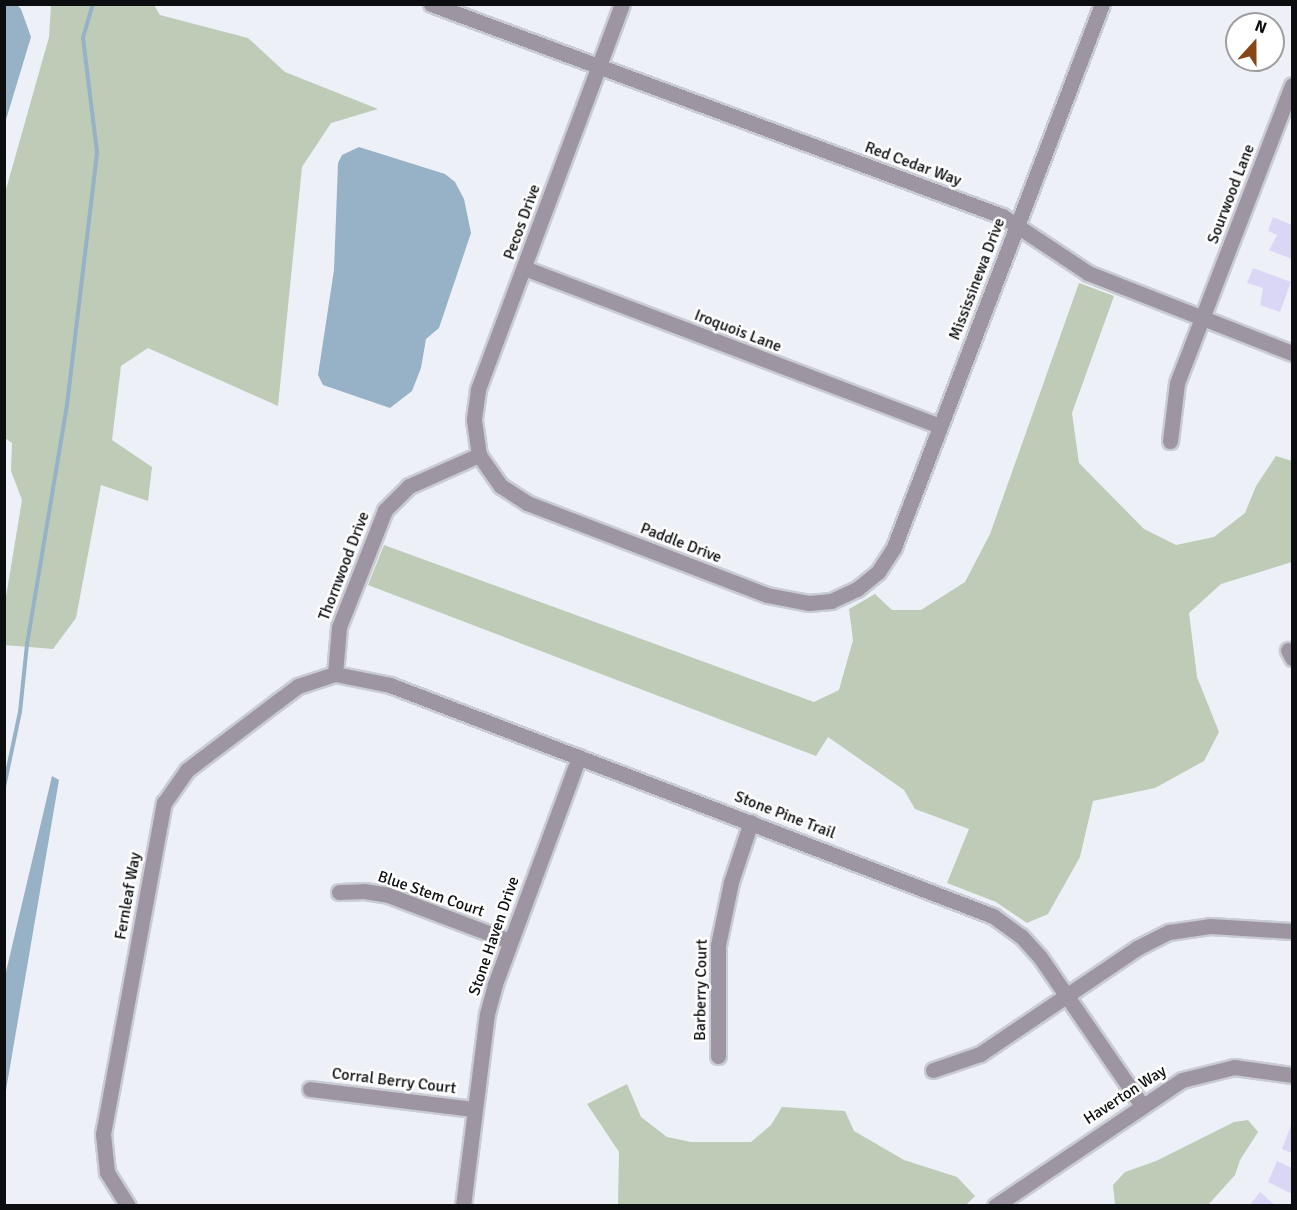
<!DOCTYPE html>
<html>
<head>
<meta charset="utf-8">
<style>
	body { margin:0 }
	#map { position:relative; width:1297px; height:1210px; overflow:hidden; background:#eef0f8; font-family:Signika,sans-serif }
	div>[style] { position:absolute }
	.green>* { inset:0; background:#bdcbb7 }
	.water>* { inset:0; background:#97b2c7 }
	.stream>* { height:4px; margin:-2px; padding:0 2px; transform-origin:2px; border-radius:2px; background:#97b2c7 }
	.building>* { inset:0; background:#dad7f6 }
	.roads { filter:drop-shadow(2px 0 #caccd3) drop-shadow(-2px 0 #caccd3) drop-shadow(0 2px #caccd3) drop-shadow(0 -2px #caccd3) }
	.street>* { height:15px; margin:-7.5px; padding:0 7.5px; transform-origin:7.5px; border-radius:7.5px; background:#9d95a1 }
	span { translate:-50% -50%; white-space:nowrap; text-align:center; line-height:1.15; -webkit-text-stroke:5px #fff; paint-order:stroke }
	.street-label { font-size:16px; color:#0c0d0f }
	.frame { position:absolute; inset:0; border:6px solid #0c0d0f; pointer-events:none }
	.north { position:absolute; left:1225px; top:12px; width:60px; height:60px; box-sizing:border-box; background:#fff; border:2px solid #9e9e9f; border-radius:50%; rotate:21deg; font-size:16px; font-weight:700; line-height:24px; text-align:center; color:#0c0d0f }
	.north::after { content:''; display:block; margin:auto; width:21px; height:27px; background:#884616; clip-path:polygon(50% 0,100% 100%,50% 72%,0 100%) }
</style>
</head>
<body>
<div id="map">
	<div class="green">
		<i style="clip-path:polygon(51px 5px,154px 5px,160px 15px,248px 38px,285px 72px,378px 109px,331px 123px,302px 167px,278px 406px,148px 348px,121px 366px,112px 440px,152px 467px,148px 501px,101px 485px,76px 618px,53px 649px,4px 645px,5px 603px,22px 500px,11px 471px,12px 443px,5px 438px,5px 193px,49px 37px)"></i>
		<i style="clip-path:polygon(1079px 283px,1114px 296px,1072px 413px,1079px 463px,1144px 529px,1176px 545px,1214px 537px,1245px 513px,1256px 486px,1276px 456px,1292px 461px,1292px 562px,1221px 584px,1189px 613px,1197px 677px,1219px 732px,1204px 761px,1155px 788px,1093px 801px,1080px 857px,1048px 914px,1027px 923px,996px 902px,947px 883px,969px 829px,915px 809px,904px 790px,828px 737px,816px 756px,368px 585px,384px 545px,814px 702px,839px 690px,853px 640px,849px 609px,875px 594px,892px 610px,921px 610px,965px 582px,990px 534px)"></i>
		<i style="clip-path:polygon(627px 1084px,641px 1117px,667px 1137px,691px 1142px,751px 1142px,771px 1125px,782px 1107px,845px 1111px,854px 1131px,904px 1160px,957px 1177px,975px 1196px,965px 1206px,618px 1205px,619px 1152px,587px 1104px)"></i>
		<i style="clip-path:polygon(1248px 1120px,1258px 1132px,1240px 1160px,1235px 1175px,1208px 1205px,1115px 1204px,1113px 1185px,1125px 1172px,1156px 1161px,1234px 1122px)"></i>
	</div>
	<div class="water">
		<i style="clip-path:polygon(5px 4px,17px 5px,21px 9px,31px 37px,5px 123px)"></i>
		<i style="clip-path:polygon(359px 147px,445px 174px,455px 182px,464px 199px,471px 233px,439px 328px,426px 339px,421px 368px,412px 391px,390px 408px,323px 385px,318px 375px,334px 270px,338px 163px,342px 155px)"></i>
		<i style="clip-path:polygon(52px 776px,59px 780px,5px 1096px,5px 976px)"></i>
	</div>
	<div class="stream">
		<i style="left:4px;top:787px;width:77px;rotate:-78deg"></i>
		<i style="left:20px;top:712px;width:68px;rotate:-84.1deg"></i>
		<i style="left:27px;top:644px;width:242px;rotate:-80.5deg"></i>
		<i style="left:67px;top:405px;width:255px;rotate:-83.2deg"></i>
		<i style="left:97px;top:152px;width:115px;rotate:-97deg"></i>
		<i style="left:83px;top:38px;width:35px;rotate:-74deg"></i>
	</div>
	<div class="building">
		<i style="clip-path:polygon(1273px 217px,1292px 225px,1292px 259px,1269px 250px,1277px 235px,1268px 231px)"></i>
		<i style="clip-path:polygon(1253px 268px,1291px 282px,1280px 312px,1260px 305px,1263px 288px,1247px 283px)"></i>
		<i style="clip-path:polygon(1291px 1125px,1292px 1126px,1292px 1153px,1282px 1149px)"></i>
		<i style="clip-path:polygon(1277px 1161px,1292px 1168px,1292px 1194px,1268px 1182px)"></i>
		<i style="clip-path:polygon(1260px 1192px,1276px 1206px,1249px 1206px)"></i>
	</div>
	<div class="roads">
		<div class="street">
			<i style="left:431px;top:4px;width:609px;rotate:20.37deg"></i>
			<i style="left:1002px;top:216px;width:103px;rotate:33.5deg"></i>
			<i style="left:1088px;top:273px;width:219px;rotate:21.4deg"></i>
			<i style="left:622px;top:4px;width:412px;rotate:110.5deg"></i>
			<i style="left:478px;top:390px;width:30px;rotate:98deg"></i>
			<i style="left:474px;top:420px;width:35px;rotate:82deg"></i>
			<i style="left:479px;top:455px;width:38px;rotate:55deg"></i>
			<i style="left:501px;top:486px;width:31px;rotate:33deg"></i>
			<i style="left:527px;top:503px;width:257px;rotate:21deg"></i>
			<i style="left:767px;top:595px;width:43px;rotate:10.8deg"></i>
			<i style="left:809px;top:603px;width:22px;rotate:-5deg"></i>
			<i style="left:831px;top:601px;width:29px;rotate:-25deg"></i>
			<i style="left:857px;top:589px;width:27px;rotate:-39deg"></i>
			<i style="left:878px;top:572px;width:30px;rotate:-57deg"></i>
			<i style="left:894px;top:547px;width:581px;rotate:-69.04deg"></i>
			<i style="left:524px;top:268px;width:445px;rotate:20.8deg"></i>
			<i style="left:1170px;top:441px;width:58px;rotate:-83.1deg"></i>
			<i style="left:1177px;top:383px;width:319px;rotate:-68.9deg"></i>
			<i style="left:1288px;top:650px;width:9px;rotate:63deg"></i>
			<i style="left:335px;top:674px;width:47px;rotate:-85.1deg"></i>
			<i style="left:339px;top:627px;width:126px;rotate:-68.5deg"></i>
			<i style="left:385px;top:510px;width:34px;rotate:-45deg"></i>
			<i style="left:409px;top:486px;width:77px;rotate:-23.9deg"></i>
			<i style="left:339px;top:892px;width:25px;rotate:-2deg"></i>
			<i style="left:364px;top:891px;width:24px;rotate:9deg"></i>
			<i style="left:388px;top:895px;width:130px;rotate:20.7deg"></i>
			<i style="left:718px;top:1056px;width:111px;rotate:-90deg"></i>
			<i style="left:718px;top:945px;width:64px;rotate:-78.3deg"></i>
			<i style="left:731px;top:882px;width:63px;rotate:-71.6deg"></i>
			<i style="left:933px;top:1070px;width:50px;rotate:-18.8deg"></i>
			<i style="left:980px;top:1054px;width:189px;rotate:-34deg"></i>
			<i style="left:1137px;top:948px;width:36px;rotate:-27deg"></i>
			<i style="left:1169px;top:932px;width:41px;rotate:-8.3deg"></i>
			<i style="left:1210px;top:926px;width:82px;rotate:3.5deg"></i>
			<i style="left:310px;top:1089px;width:165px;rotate:7deg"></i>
			<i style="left:128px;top:1206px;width:40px;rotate:-122deg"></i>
			<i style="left:107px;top:1172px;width:38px;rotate:-96deg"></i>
			<i style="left:103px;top:1134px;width:337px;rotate:-79.6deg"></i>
			<i style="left:164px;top:803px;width:40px;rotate:-55.1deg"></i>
			<i style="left:187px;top:770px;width:114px;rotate:-37.2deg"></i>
			<i style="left:278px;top:701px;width:25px;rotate:-37deg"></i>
			<i style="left:298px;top:686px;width:39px;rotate:-18deg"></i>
			<i style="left:335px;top:674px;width:56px;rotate:11.3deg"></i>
			<i style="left:390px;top:685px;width:646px;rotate:20.96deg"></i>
			<i style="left:993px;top:916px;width:34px;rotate:36deg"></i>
			<i style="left:1021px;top:936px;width:28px;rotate:48deg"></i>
			<i style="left:1040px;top:957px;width:178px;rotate:55.5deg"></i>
			<i style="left:463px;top:1206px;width:193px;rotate:-82.9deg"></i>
			<i style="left:487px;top:1014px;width:31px;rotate:-75deg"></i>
			<i style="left:495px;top:984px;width:242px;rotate:-69.7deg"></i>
			<i style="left:995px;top:1206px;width:225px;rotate:-34deg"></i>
			<i style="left:1182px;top:1080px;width:54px;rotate:-14deg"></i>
			<i style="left:1234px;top:1067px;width:59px;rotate:7.9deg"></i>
		</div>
	</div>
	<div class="street-label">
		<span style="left:913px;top:164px;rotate:20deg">Red Cedar Way</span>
		<span style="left:1231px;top:194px;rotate:-69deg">Sourwood Lane</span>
		<span style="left:522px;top:222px;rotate:-70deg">Pecos Drive</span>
		<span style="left:977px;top:279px;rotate:-69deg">Mississinewa Drive</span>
		<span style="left:738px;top:331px;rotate:21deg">Iroquois Lane</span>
		<span style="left:681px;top:543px;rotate:21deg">Paddle Drive</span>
		<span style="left:344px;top:566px;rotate:-69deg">Thornwood Drive</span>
		<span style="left:785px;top:815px;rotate:21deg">Stone Pine Trail</span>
		<span style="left:431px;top:894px;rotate:19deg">Blue Stem Court</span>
		<span style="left:128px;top:896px;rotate:-80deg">Fernleaf Way</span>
		<span style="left:494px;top:936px;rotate:-71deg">Stone Haven Drive</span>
		<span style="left:701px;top:990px;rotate:-89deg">Barberry Court</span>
		<span style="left:394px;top:1081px;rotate:7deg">Corral Berry Court</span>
		<span style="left:1125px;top:1095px;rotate:-33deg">Haverton Way</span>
	</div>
	<div class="frame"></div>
	<div class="north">N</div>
</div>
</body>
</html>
